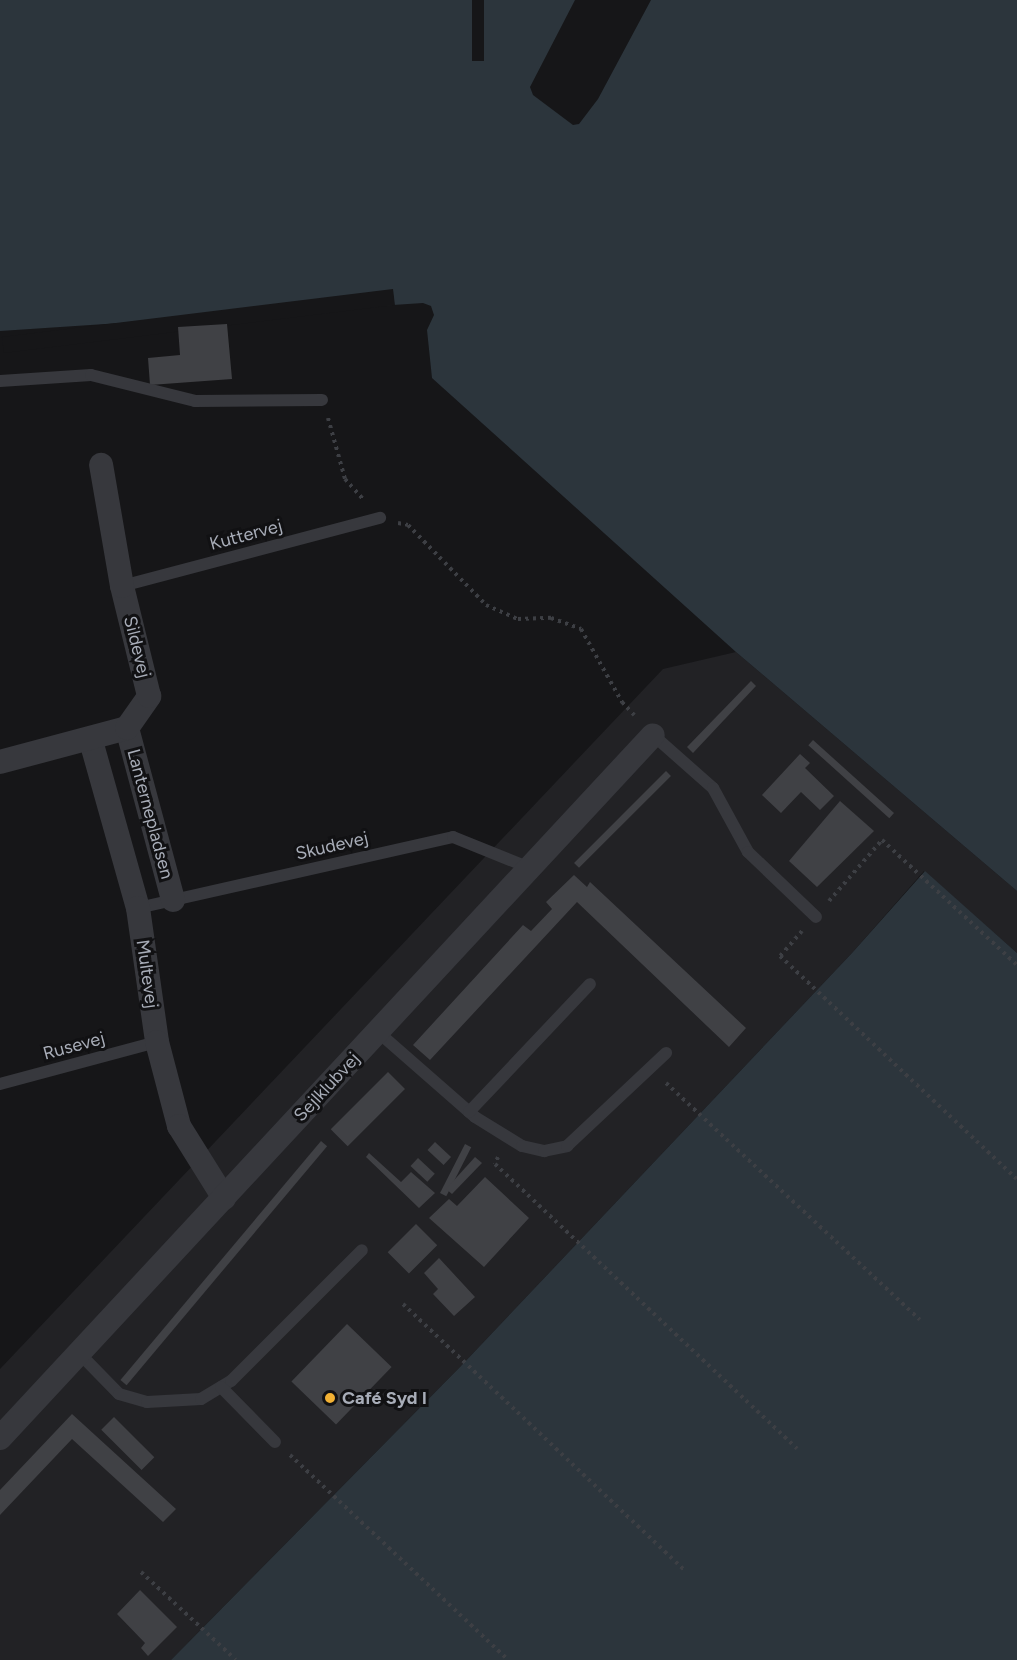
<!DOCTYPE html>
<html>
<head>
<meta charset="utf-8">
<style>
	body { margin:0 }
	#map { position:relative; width:1017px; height:1660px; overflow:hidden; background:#161618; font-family:Figtree,sans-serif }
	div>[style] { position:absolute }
	.built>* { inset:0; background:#222225 }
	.water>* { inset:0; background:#2c353c }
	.pier>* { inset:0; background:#161618; transform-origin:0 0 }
	.building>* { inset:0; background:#404145; transform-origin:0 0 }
	.path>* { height:4px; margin-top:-2px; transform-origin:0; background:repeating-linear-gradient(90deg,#3d3f44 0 3px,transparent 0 7.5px) }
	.lane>* { height:12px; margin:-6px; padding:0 6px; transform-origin:6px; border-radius:6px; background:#37383d }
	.street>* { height:24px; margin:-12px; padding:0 12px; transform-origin:12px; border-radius:12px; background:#37383d }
	.dots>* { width:16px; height:16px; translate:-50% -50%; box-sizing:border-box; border:3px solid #111113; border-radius:50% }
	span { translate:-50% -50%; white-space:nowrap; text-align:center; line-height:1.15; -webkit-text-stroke:6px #111113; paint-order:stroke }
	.street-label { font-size:18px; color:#a8adb8 }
	.poi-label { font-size:18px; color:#a8adb8; font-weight:700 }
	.left { translate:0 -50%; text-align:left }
</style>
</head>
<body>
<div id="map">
	<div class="built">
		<i style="clip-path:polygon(736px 652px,1017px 891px,1017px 953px,924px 871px,852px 953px,460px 1367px,171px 1660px,0 1660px,0 1369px,663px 669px)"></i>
	</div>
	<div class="water">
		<i style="clip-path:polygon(0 0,575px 0,530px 87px,533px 95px,573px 125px,579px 124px,598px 99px,651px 0,1017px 0,1017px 891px,736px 652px,432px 378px,427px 330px,434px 315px,431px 306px,423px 303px,0 331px)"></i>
		<i style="clip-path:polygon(925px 871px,1017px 953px,1017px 1660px,171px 1660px,460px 1367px,852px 953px)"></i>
	</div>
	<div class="pier">
		<i style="left:472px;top:0;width:12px;height:61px"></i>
		<i style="left:393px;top:289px;width:16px;height:394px;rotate:83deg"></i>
	</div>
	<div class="building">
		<i style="clip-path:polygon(227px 324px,232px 379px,150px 385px,148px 358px,180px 355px,178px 327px)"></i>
		<i style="clip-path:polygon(751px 681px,756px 686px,693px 753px,687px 747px)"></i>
		<i style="left:813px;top:740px;width:109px;height:7px;rotate:42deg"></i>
		<i style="clip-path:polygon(800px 754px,810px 763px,805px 768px,834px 796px,820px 810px,801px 792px,781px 813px,762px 795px)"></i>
		<i style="left:666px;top:771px;width:7px;height:130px;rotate:45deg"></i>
		<i style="clip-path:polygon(840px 801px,874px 831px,817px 887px,789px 861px)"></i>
		<i style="clip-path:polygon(574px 875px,587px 887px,590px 882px,746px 1028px,729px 1047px,577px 902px,430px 1060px,413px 1045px,523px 925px,531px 931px,552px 909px,546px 902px)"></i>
		<i style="left:388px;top:1072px;width:24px;height:81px;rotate:45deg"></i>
		<i style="left:321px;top:1141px;width:8px;height:312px;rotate:40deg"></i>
		<i style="left:435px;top:1142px;width:22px;height:11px;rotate:43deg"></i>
		<i style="left:465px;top:1144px;width:7px;height:55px;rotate:27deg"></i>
		<i style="clip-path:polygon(369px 1153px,401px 1182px,411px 1172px,435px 1193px,419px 1208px,366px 1157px)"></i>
		<i style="clip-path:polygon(475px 1157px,482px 1163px,452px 1194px,446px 1189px)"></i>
		<i style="left:418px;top:1158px;width:23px;height:11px;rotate:43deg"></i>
		<i style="clip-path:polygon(485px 1177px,529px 1218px,484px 1267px,429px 1218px,449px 1199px,457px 1206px)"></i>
		<i style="left:416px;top:1224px;width:30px;height:40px;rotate:45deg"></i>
		<i style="clip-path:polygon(439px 1258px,475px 1297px,454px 1316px,433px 1294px,438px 1289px,424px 1273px)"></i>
		<i style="left:347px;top:1324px;width:62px;height:80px;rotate:44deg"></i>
		<i style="clip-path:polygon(72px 1414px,176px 1509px,163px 1522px,72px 1439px,0 1515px,0 1490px)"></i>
		<i style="left:114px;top:1417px;width:57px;height:18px;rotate:45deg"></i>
		<i style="clip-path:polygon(140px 1590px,177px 1627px,148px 1656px,141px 1648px,145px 1643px,117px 1614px)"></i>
	</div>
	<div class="path">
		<i style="left:328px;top:418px;width:63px;rotate:74.4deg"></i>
		<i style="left:345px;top:479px;width:28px;rotate:48deg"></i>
		<i style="left:398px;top:523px;width:10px;rotate:11deg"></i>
		<i style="left:408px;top:525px;width:112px;rotate:45.7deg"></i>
		<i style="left:486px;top:605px;width:35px;rotate:24deg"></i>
		<i style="left:518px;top:619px;width:33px;rotate:-2deg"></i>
		<i style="left:551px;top:618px;width:32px;rotate:20deg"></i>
		<i style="left:581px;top:629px;width:84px;rotate:60.7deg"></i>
		<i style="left:622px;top:702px;width:18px;rotate:47deg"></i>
		<i style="left:829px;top:901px;width:81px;rotate:-49deg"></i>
		<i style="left:882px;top:840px;width:184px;rotate:42.8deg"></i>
		<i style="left:802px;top:931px;width:33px;rotate:131deg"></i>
		<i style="left:780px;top:956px;width:325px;rotate:43.3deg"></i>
		<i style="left:666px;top:1083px;width:347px;rotate:43deg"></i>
		<i style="left:498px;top:1157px;width:8px;rotate:113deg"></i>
		<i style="left:495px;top:1164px;width:415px;rotate:43.3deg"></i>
		<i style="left:403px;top:1304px;width:387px;rotate:43.4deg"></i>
		<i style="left:290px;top:1455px;width:299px;rotate:43.2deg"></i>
		<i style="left:141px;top:1572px;width:129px;rotate:42.8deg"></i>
	</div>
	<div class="lane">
		<i style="left:0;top:381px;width:91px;rotate:-3.8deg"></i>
		<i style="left:91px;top:375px;width:107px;rotate:14deg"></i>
		<i style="left:195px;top:401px;width:127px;rotate:-0.5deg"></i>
		<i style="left:122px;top:586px;width:267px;rotate:-14.8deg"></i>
		<i style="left:653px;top:735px;width:80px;rotate:41.5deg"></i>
		<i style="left:713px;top:788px;width:73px;rotate:61.3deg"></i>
		<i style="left:748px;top:852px;width:94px;rotate:43.7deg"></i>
		<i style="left:138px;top:908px;width:323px;rotate:-12.7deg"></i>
		<i style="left:453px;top:837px;width:83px;rotate:21.9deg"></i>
		<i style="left:378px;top:1032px;width:129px;rotate:41.2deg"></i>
		<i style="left:475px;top:1117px;width:55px;rotate:31.7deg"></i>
		<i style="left:522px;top:1146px;width:23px;rotate:13deg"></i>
		<i style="left:544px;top:1151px;width:24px;rotate:-12deg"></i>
		<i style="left:567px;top:1146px;width:136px;rotate:-43.2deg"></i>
		<i style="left:0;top:1084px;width:163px;rotate:-15deg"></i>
		<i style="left:469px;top:1112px;width:176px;rotate:-46.6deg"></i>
		<i style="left:79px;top:1353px;width:57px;rotate:45.7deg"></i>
		<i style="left:119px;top:1394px;width:29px;rotate:16deg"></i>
		<i style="left:147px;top:1402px;width:54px;rotate:-3.2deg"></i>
		<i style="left:201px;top:1399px;width:35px;rotate:-31deg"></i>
		<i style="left:231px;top:1381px;width:185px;rotate:-45deg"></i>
		<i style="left:221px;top:1387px;width:77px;rotate:45.5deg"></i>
	</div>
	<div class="street">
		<i style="left:127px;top:728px;width:178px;rotate:75deg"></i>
		<i style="left:91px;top:741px;width:173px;rotate:74.3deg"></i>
		<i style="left:138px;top:908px;width:135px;rotate:81.9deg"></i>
		<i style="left:157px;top:1042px;width:87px;rotate:75.3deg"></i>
		<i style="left:179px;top:1126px;width:85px;rotate:58deg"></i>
		<i style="left:0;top:762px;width:131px;rotate:-15deg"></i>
		<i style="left:127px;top:728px;width:39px;rotate:-55deg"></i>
		<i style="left:149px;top:696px;width:113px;rotate:-103.8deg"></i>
		<i style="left:122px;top:586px;width:123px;rotate:-99.8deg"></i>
		<i style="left:0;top:1438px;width:959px;rotate:-47.11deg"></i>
	</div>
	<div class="dots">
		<i style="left:330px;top:1398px;background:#f2b134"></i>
	</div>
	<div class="street-label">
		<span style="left:246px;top:535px;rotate:-15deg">Kuttervej</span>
		<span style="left:137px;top:647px;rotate:76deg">Sildevej</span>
		<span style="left:150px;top:814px;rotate:75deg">Lanternepladsen</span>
		<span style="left:332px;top:846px;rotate:-13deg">Skudevej</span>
		<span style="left:147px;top:974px;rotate:82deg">Multevej</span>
		<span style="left:74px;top:1046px;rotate:-15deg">Rusevej</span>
		<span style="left:327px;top:1087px;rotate:-47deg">Sejlklubvej</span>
	</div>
	<div class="poi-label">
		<span class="left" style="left:342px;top:1398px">Café Syd I</span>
	</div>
</div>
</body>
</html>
